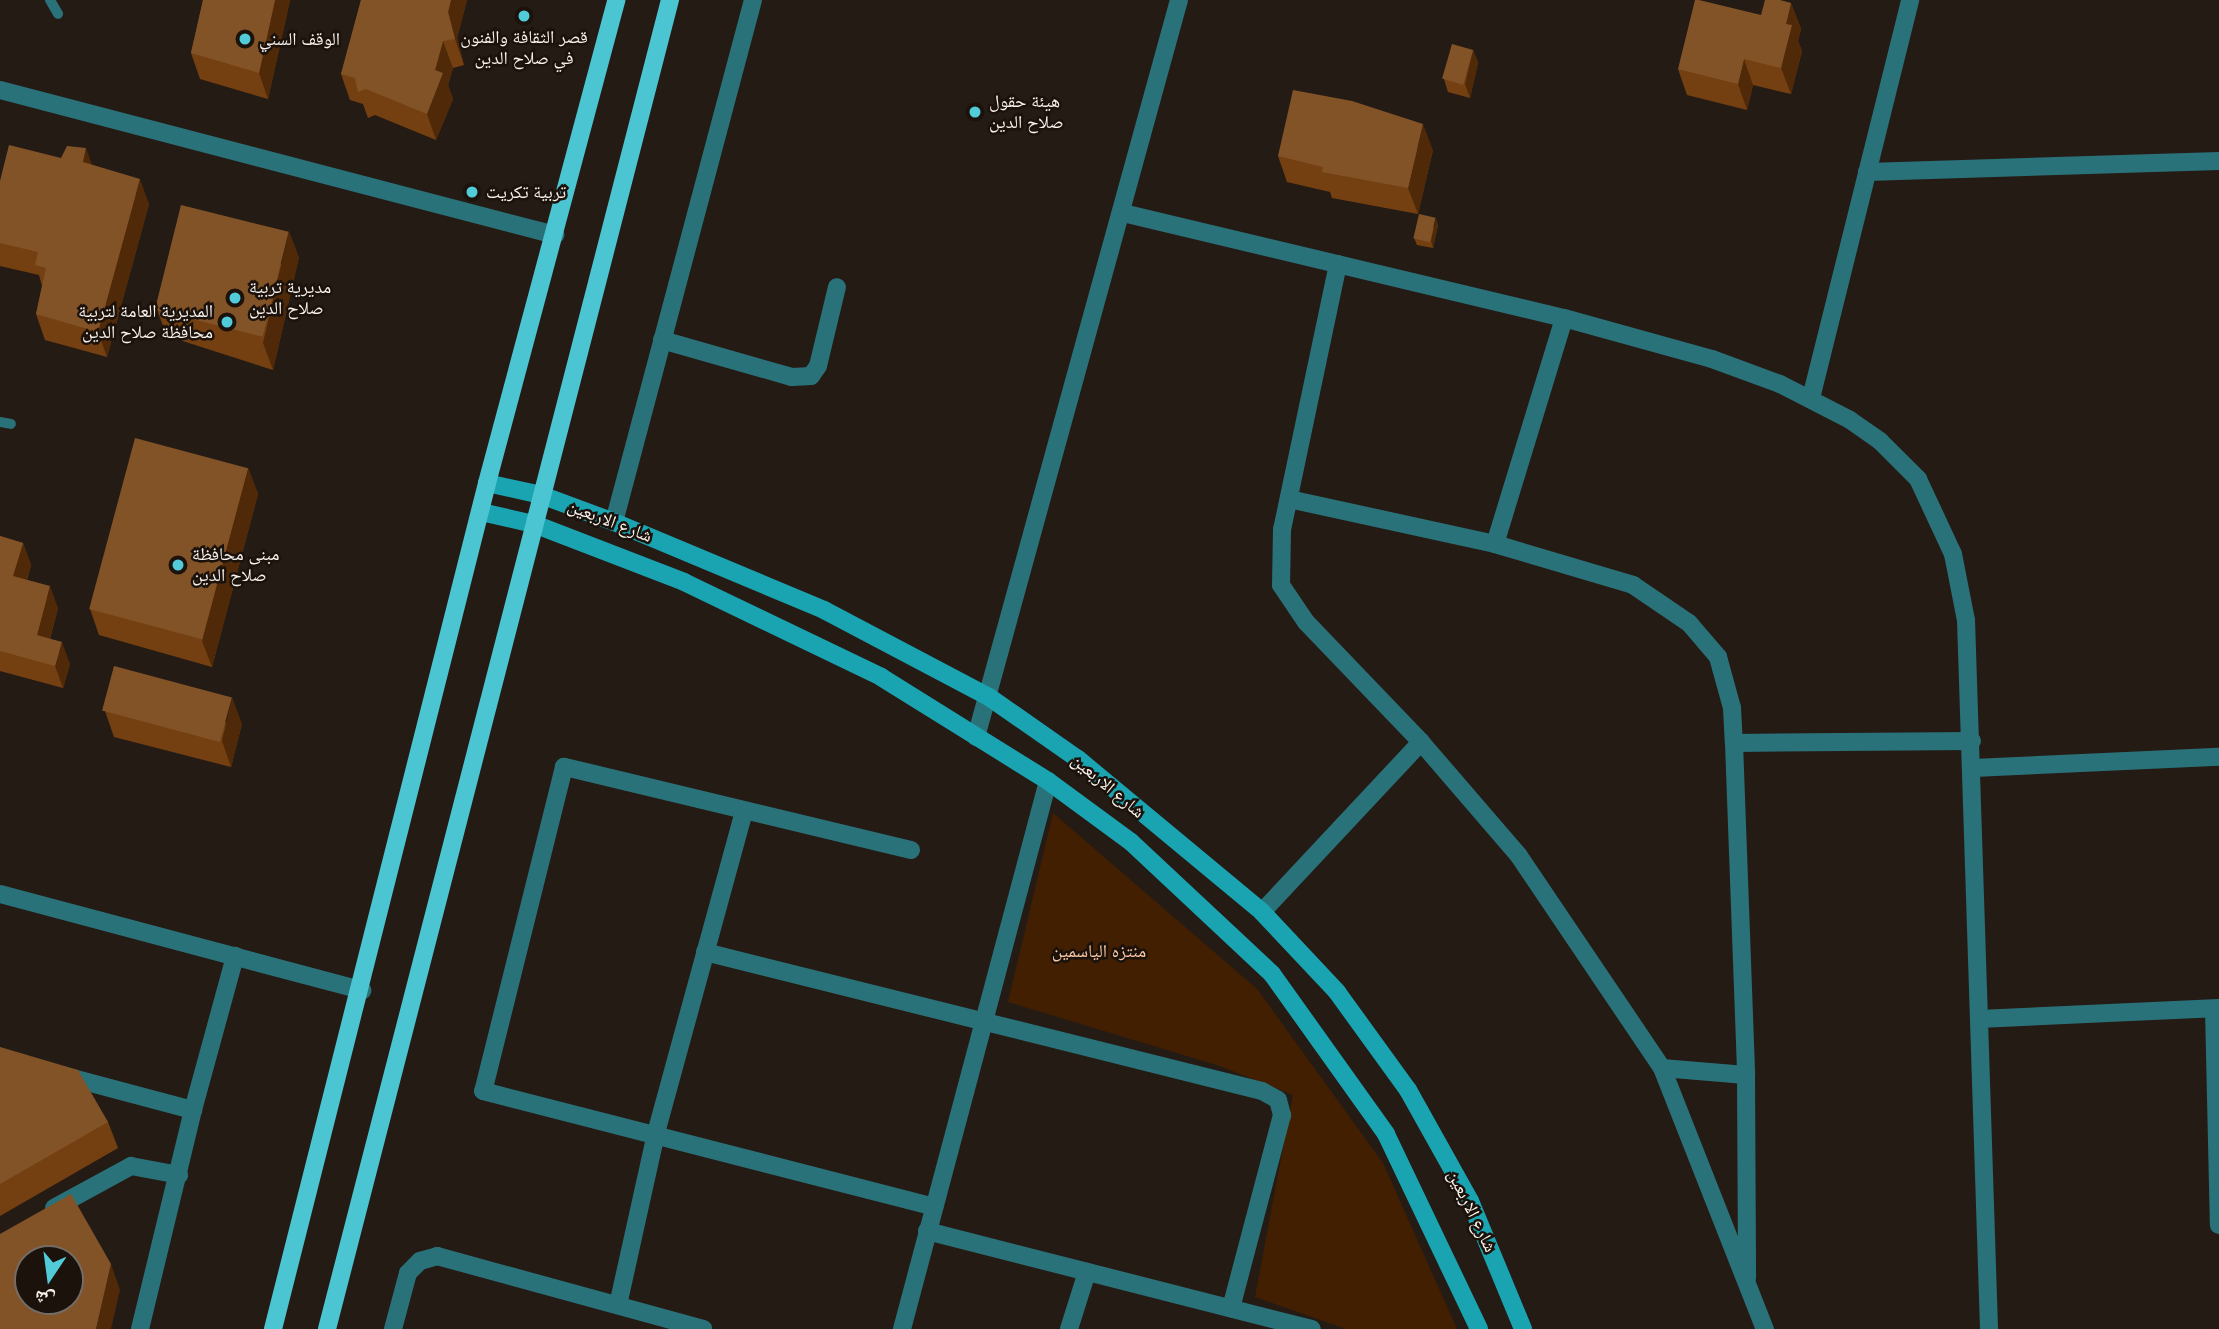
<!DOCTYPE html>
<html>
<head>
<meta charset="utf-8">
<style>
	body { margin:0 }
	#map { position:relative; width:2219px; height:1329px; overflow:hidden; background:#251b15; font-family:"Nunito Sans","Noto Naskh Arabic",sans-serif }
	div>[style] { position:absolute }
	.green>* { inset:0; background:#431f02 }
	.service>* { height:10px; margin:-5px; padding:0 5px; transform-origin:5px; border-radius:5px; background:#2a727a }
	.minor>* { height:18px; margin:-9px; padding:0 9px; transform-origin:9px; border-radius:9px; background:#2a727a }
	.tertiary>* { height:18px; margin:-9px; padding:0 9px; transform-origin:9px; border-radius:9px; background:#2a727a }
	.secondary>* { height:18px; margin:-9px; padding:0 9px; transform-origin:9px; border-radius:9px; background:#1aa3b0 }
	.primary>* { height:18px; margin:-9px; padding:0 9px; transform-origin:9px; border-radius:9px; background:#4cc5d2 }
	.wall>* { inset:0; background:#754011 }
	.shaded-wall>* { inset:0; background:#4f2908 }
	.building>* { inset:0; background:#835328; transform-origin:0 0 }
	.dots>* { width:19px; height:19px; translate:-50% -50%; box-sizing:border-box; border:4px solid #1b120c; border-radius:50% }
	span { translate:-50% -50%; white-space:nowrap; text-align:center; line-height:1.15; -webkit-text-stroke:5px #1b120c; paint-order:stroke }
	.poi-label { font-size:18px; color:#f9f2ed }
	.left { translate:0 -50%; text-align:left }
	.right { translate:-100% -50%; text-align:right }
	.street-label { font-size:18px; color:#f9f2ed }
	.park-label { font-size:18px; color:#fbc6a3 }
	.north { position:absolute; left:14px; top:1245px; width:70px; height:70px; box-sizing:border-box; background:#1b120c; border:2px solid #746c66; border-radius:50%; rotate:193deg; font-size:19px; font-weight:700; line-height:28px; text-align:center; color:#f9f2ed }
	.north::after { content:''; display:block; margin:auto; width:24px; height:32px; background:#52cbd9; clip-path:polygon(50% 0,100% 100%,50% 72%,0 100%) }
</style>
</head>
<body>
<div id="map">
	<div class="green">
		<i style="clip-path:polygon(1053px 813px,1257px 989px,1383px 1163px,1457px 1329px,1346px 1329px,1255px 1297px,1293px 1095px,1220px 1066px,1008px 1002px)"></i>
	</div>
	<div class="service">
		<i style="left:50px;top:0;width:16px;rotate:60deg"></i>
		<i style="left:0;top:422px;width:11px;rotate:10deg"></i>
	</div>
	<div class="minor">
		<i style="left:1867px;top:172px;width:352px;rotate:-1.8deg"></i>
		<i style="left:1123px;top:213px;width:453px;rotate:13.4deg"></i>
		<i style="left:1564px;top:318px;width:154px;rotate:15.5deg"></i>
		<i style="left:1712px;top:359px;width:72px;rotate:20.2deg"></i>
		<i style="left:1780px;top:384px;width:79px;rotate:27.2deg"></i>
		<i style="left:1850px;top:420px;width:37px;rotate:35deg"></i>
		<i style="left:1880px;top:441px;width:54px;rotate:45deg"></i>
		<i style="left:1918px;top:479px;width:83px;rotate:65deg"></i>
		<i style="left:1953px;top:554px;width:67px;rotate:78.9deg"></i>
		<i style="left:1966px;top:620px;width:709px;rotate:88.14deg"></i>
		<i style="left:1338px;top:264px;width:271px;rotate:101.9deg"></i>
		<i style="left:1282px;top:529px;width:56px;rotate:91deg"></i>
		<i style="left:1281px;top:585px;width:45px;rotate:56deg"></i>
		<i style="left:1306px;top:622px;width:166px;rotate:46.2deg"></i>
		<i style="left:1421px;top:742px;width:150px;rotate:49.3deg"></i>
		<i style="left:1519px;top:856px;width:256px;rotate:56deg"></i>
		<i style="left:1662px;top:1068px;width:281px;rotate:68.5deg"></i>
		<i style="left:662px;top:340px;width:135px;rotate:15.9deg"></i>
		<i style="left:792px;top:377px;width:19px;rotate:-3deg"></i>
		<i style="left:811px;top:376px;width:12px;rotate:-55deg"></i>
		<i style="left:818px;top:366px;width:81px;rotate:-76.5deg"></i>
		<i style="left:1811px;top:398px;width:410px;rotate:-76deg"></i>
		<i style="left:1289px;top:499px;width:211px;rotate:12.3deg"></i>
		<i style="left:1495px;top:544px;width:144px;rotate:16.5deg"></i>
		<i style="left:1633px;top:585px;width:68px;rotate:34.2deg"></i>
		<i style="left:1689px;top:623px;width:45px;rotate:49.5deg"></i>
		<i style="left:1718px;top:657px;width:53px;rotate:74.6deg"></i>
		<i style="left:1732px;top:708px;width:35px;rotate:87deg"></i>
		<i style="left:1734px;top:743px;width:332px;rotate:87.9deg"></i>
		<i style="left:1746px;top:1075px;width:203px;rotate:89.7deg"></i>
		<i style="left:614px;top:522px;width:540px;rotate:-75.09deg"></i>
		<i style="left:1495px;top:544px;width:236px;rotate:-73deg"></i>
		<i style="left:1734px;top:743px;width:238px;rotate:-0.5deg"></i>
		<i style="left:1973px;top:768px;width:246px;rotate:-2.6deg"></i>
		<i style="left:911px;top:850px;width:357px;rotate:-166.5deg"></i>
		<i style="left:564px;top:767px;width:334px;rotate:104deg"></i>
		<i style="left:483px;top:1091px;width:466px;rotate:14.4deg"></i>
		<i style="left:0;top:894px;width:375px;rotate:14.9deg"></i>
		<i style="left:1262px;top:912px;width:233px;rotate:-46.9deg"></i>
		<i style="left:705px;top:952px;width:574px;rotate:14.01deg"></i>
		<i style="left:1262px;top:1091px;width:18px;rotate:29deg"></i>
		<i style="left:1278px;top:1100px;width:16px;rotate:75deg"></i>
		<i style="left:1282px;top:1115px;width:200px;rotate:104.8deg"></i>
		<i style="left:2214px;top:1009px;width:216px;rotate:88.7deg"></i>
		<i style="left:1979px;top:1019px;width:240px;rotate:-2.6deg"></i>
		<i style="left:1662px;top:1068px;width:84px;rotate:4.8deg"></i>
		<i style="left:61px;top:1075px;width:137px;rotate:14.9deg"></i>
		<i style="left:193px;top:1110px;width:225px;rotate:103.6deg"></i>
		<i style="left:193px;top:1110px;width:160px;rotate:-74.7deg"></i>
		<i style="left:54px;top:1208px;width:88px;rotate:-28.6deg"></i>
		<i style="left:131px;top:1166px;width:49px;rotate:10.6deg"></i>
		<i style="left:927px;top:1231px;width:397px;rotate:14.3deg"></i>
		<i style="left:618px;top:1305px;width:176px;rotate:-77.5deg"></i>
		<i style="left:656px;top:1133px;width:334px;rotate:-74.7deg"></i>
		<i style="left:393px;top:1329px;width:58px;rotate:-75deg"></i>
		<i style="left:408px;top:1273px;width:17px;rotate:-45deg"></i>
		<i style="left:420px;top:1261px;width:18px;rotate:-16deg"></i>
		<i style="left:437px;top:1256px;width:276px;rotate:15.3deg"></i>
		<i style="left:1069px;top:1329px;width:60px;rotate:-72.5deg"></i>
	</div>
	<div class="tertiary">
		<i style="left:0;top:90px;width:574px;rotate:14.64deg"></i>
		<i style="left:976px;top:737px;width:764px;rotate:-74.6deg"></i>
		<i style="left:902px;top:1329px;width:567px;rotate:-75.08deg"></i>
	</div>
	<div class="secondary">
		<i style="left:487px;top:483px;width:55px;rotate:12.5deg"></i>
		<i style="left:541px;top:495px;width:78px;rotate:20.3deg"></i>
		<i style="left:614px;top:522px;width:228px;rotate:22.7deg"></i>
		<i style="left:824px;top:610px;width:187px;rotate:27.8deg"></i>
		<i style="left:989px;top:697px;width:108px;rotate:34.9deg"></i>
		<i style="left:1078px;top:759px;width:239px;rotate:39.7deg"></i>
		<i style="left:1262px;top:912px;width:110px;rotate:46.8deg"></i>
		<i style="left:1337px;top:992px;width:121px;rotate:54.1deg"></i>
		<i style="left:1408px;top:1090px;width:127px;rotate:60.8deg"></i>
		<i style="left:1470px;top:1201px;width:139px;rotate:67.5deg"></i>
		<i style="left:481px;top:512px;width:54px;rotate:12.8deg"></i>
		<i style="left:534px;top:524px;width:161px;rotate:21.1deg"></i>
		<i style="left:684px;top:582px;width:219px;rotate:25.7deg"></i>
		<i style="left:881px;top:677px;width:197px;rotate:31.9deg"></i>
		<i style="left:1048px;top:781px;width:103px;rotate:36.3deg"></i>
		<i style="left:1131px;top:842px;width:193px;rotate:43.1deg"></i>
		<i style="left:1272px;top:974px;width:196px;rotate:54.5deg"></i>
		<i style="left:1386px;top:1134px;width:216px;rotate:64.5deg"></i>
	</div>
	<div class="primary">
		<i style="left:273px;top:1329px;width:873px;rotate:-75.8deg"></i>
		<i style="left:487px;top:483px;width:500px;rotate:-75deg"></i>
		<i style="left:327px;top:1329px;width:1373px;rotate:-75.53deg"></i>
	</div>
	<div class="wall">
		<i style="clip-path:polygon(203px 0,290px 0,268px 99px,200px 79px,191px 53px)"></i>
		<i style="clip-path:polygon(361px 0,467px 0,457px 38px,464px 65px,453px 68px,448px 85px,453px 99px,436px 140px,375px 115px,368px 118px,363px 104px,350px 100px,341px 74px)"></i>
		<i style="clip-path:polygon(1791px 3px,1801px 29px,1798px 41px,1802px 51px,1791px 94px,1753px 85px,1747px 110px,1687px 95px,1678px 69px,1761px 15px)"></i>
		<i style="clip-path:polygon(1473px 50px,1478px 63px,1470px 98px,1448px 92px,1444px 79px)"></i>
		<i style="clip-path:polygon(1433px 150px,1418px 214px,1332px 198px,1330px 192px,1287px 182px,1278px 156px)"></i>
		<i style="clip-path:polygon(92px 165px,149px 204px,107px 357px,45px 340px,36px 314px,42px 286px,39px 275px,0 266px,0 181px)"></i>
		<i style="clip-path:polygon(1438px 225px,1433px 248px,1417px 245px,1414px 238px)"></i>
		<i style="clip-path:polygon(299px 257px,273px 370px,167px 336px,157px 310px)"></i>
		<i style="clip-path:polygon(248px 468px,258px 494px,212px 667px,99px 635px,90px 609px)"></i>
		<i style="clip-path:polygon(0 536px,23px 543px,31px 565px,27px 580px,58px 608px,50px 639px,70px 664px,63px 688px,0 671px)"></i>
		<i style="clip-path:polygon(105px 711px,242px 724px,231px 767px,114px 737px)"></i>
		<i style="clip-path:polygon(0 1047px,108px 1122px,118px 1148px,0 1216px)"></i>
	</div>
	<div class="shaded-wall">
		<i style="clip-path:polygon(275px 0,290px 0,268px 99px,259px 73px)"></i>
		<i style="clip-path:polygon(451px 0,467px 0,457px 38px,464px 65px,455px 39px,448px 12px)"></i>
		<i style="clip-path:polygon(1791px 3px,1801px 29px,1798px 41px,1802px 51px,1791px 94px,1781px 68px,1786px 24px)"></i>
		<i style="clip-path:polygon(443px 41px,453px 68px,448px 85px,453px 99px,436px 140px,427px 114px,435px 70px)"></i>
		<i style="clip-path:polygon(1473px 50px,1478px 63px,1470px 98px,1465px 84px)"></i>
		<i style="clip-path:polygon(1744px 59px,1753px 85px,1747px 110px,1738px 84px)"></i>
		<i style="clip-path:polygon(1423px 124px,1433px 150px,1418px 214px,1408px 188px)"></i>
		<i style="clip-path:polygon(86px 148px,95px 173px,83px 162px)"></i>
		<i style="clip-path:polygon(140px 179px,149px 204px,107px 357px,98px 332px)"></i>
		<i style="clip-path:polygon(1436px 218px,1438px 225px,1433px 248px,1431px 241px)"></i>
		<i style="clip-path:polygon(289px 231px,299px 257px,273px 370px,263px 343px)"></i>
		<i style="clip-path:polygon(248px 468px,258px 494px,212px 667px,202px 641px)"></i>
		<i style="clip-path:polygon(23px 543px,31px 565px,21px 598px,13px 576px)"></i>
		<i style="clip-path:polygon(50px 586px,58px 608px,45px 657px,37px 635px)"></i>
		<i style="clip-path:polygon(62px 642px,70px 664px,63px 688px,55px 666px)"></i>
		<i style="clip-path:polygon(232px 697px,242px 724px,231px 767px,222px 741px)"></i>
		<i style="clip-path:polygon(111px 1264px,120px 1290px,111px 1329px,96px 1329px)"></i>
	</div>
	<div class="building">
		<i style="clip-path:polygon(203px 0,275px 0,259px 73px,191px 53px)"></i>
		<i style="clip-path:polygon(361px 0,451px 0,448px 12px,455px 39px,443px 41px,435px 70px,443px 73px,427px 114px,366px 89px,358px 92px,355px 78px,341px 74px)"></i>
		<i style="clip-path:polygon(1695px 0,1699px 0,1761px 15px,1765px 0,1780px 0,1791px 3px,1786px 24px,1792px 25px,1781px 68px,1744px 59px,1738px 84px,1678px 69px)"></i>
		<i style="left:1452px;top:44px;width:22px;height:36px;rotate:16deg"></i>
		<i style="clip-path:polygon(1293px 90px,1352px 101px,1423px 124px,1408px 188px,1322px 172px,1323px 167px,1278px 156px)"></i>
		<i style="clip-path:polygon(9px 145px,61px 158px,67px 146px,86px 148px,83px 162px,140px 179px,98px 332px,36px 314px,46px 268px,35px 265px,38px 252px,0 243px,0 181px)"></i>
		<i style="left:181px;top:205px;width:111px;height:108px;rotate:14deg"></i>
		<i style="left:1419px;top:214px;width:17px;height:25px;rotate:13deg"></i>
		<i style="left:135px;top:438px;width:117px;height:177px;rotate:15deg"></i>
		<i style="clip-path:polygon(0 536px,23px 543px,13px 576px,50px 586px,37px 635px,62px 642px,55px 666px,0 651px)"></i>
		<i style="left:114px;top:666px;width:122px;height:46px;rotate:15deg"></i>
		<i style="clip-path:polygon(0 1047px,78px 1070px,108px 1122px,0 1184px)"></i>
		<i style="clip-path:polygon(evenodd,71px 1194px,111px 1264px,96px 1329px,0 1329px,0 1234px,71px 1194px,28px 1259px,70px 1259px,70px 1301px,28px 1301px,28px 1259px)"></i>
	</div>
	<div class="dots">
		<i style="left:524px;top:16px;background:#52cbd9"></i>
		<i style="left:245px;top:39px;background:#52cbd9"></i>
		<i style="left:975px;top:112px;background:#52cbd9"></i>
		<i style="left:472px;top:192px;background:#52cbd9"></i>
		<i style="left:235px;top:298px;background:#52cbd9"></i>
		<i style="left:227px;top:322px;background:#52cbd9"></i>
		<i style="left:178px;top:565px;background:#52cbd9"></i>
	</div>
	<div class="poi-label">
		<span style="left:524px;top:48px">قصر الثقافة والفنون<br>في صلاح الدين</span>
		<span class="left" style="left:259px;top:39px">الوقف السني</span>
		<span class="left" style="left:989px;top:112px">هيئة حقول<br>صلاح الدين</span>
		<span class="left" style="left:486px;top:192px">تربية تكريت</span>
		<span class="left" style="left:249px;top:298px">مديرية تربية<br>صلاح الدين</span>
		<span class="right" style="left:213px;top:322px">المديرية العامة لتربية<br>محافظة صلاح الدين</span>
		<span class="left" style="left:192px;top:565px">مبنى محافظة<br>صلاح الدين</span>
	</div>
	<div class="street-label">
		<span style="left:610px;top:521px;rotate:21deg">شارع الاربعين</span>
		<span style="left:1108px;top:786px;rotate:40deg">شارع الاربعين</span>
		<span style="left:1472px;top:1211px;rotate:64deg">شارع الاربعين</span>
	</div>
	<div class="park-label">
		<span style="left:1099px;top:951px">منتزه الياسمين</span>
	</div>
	<div class="north">ش</div>
</div>
</body>
</html>
